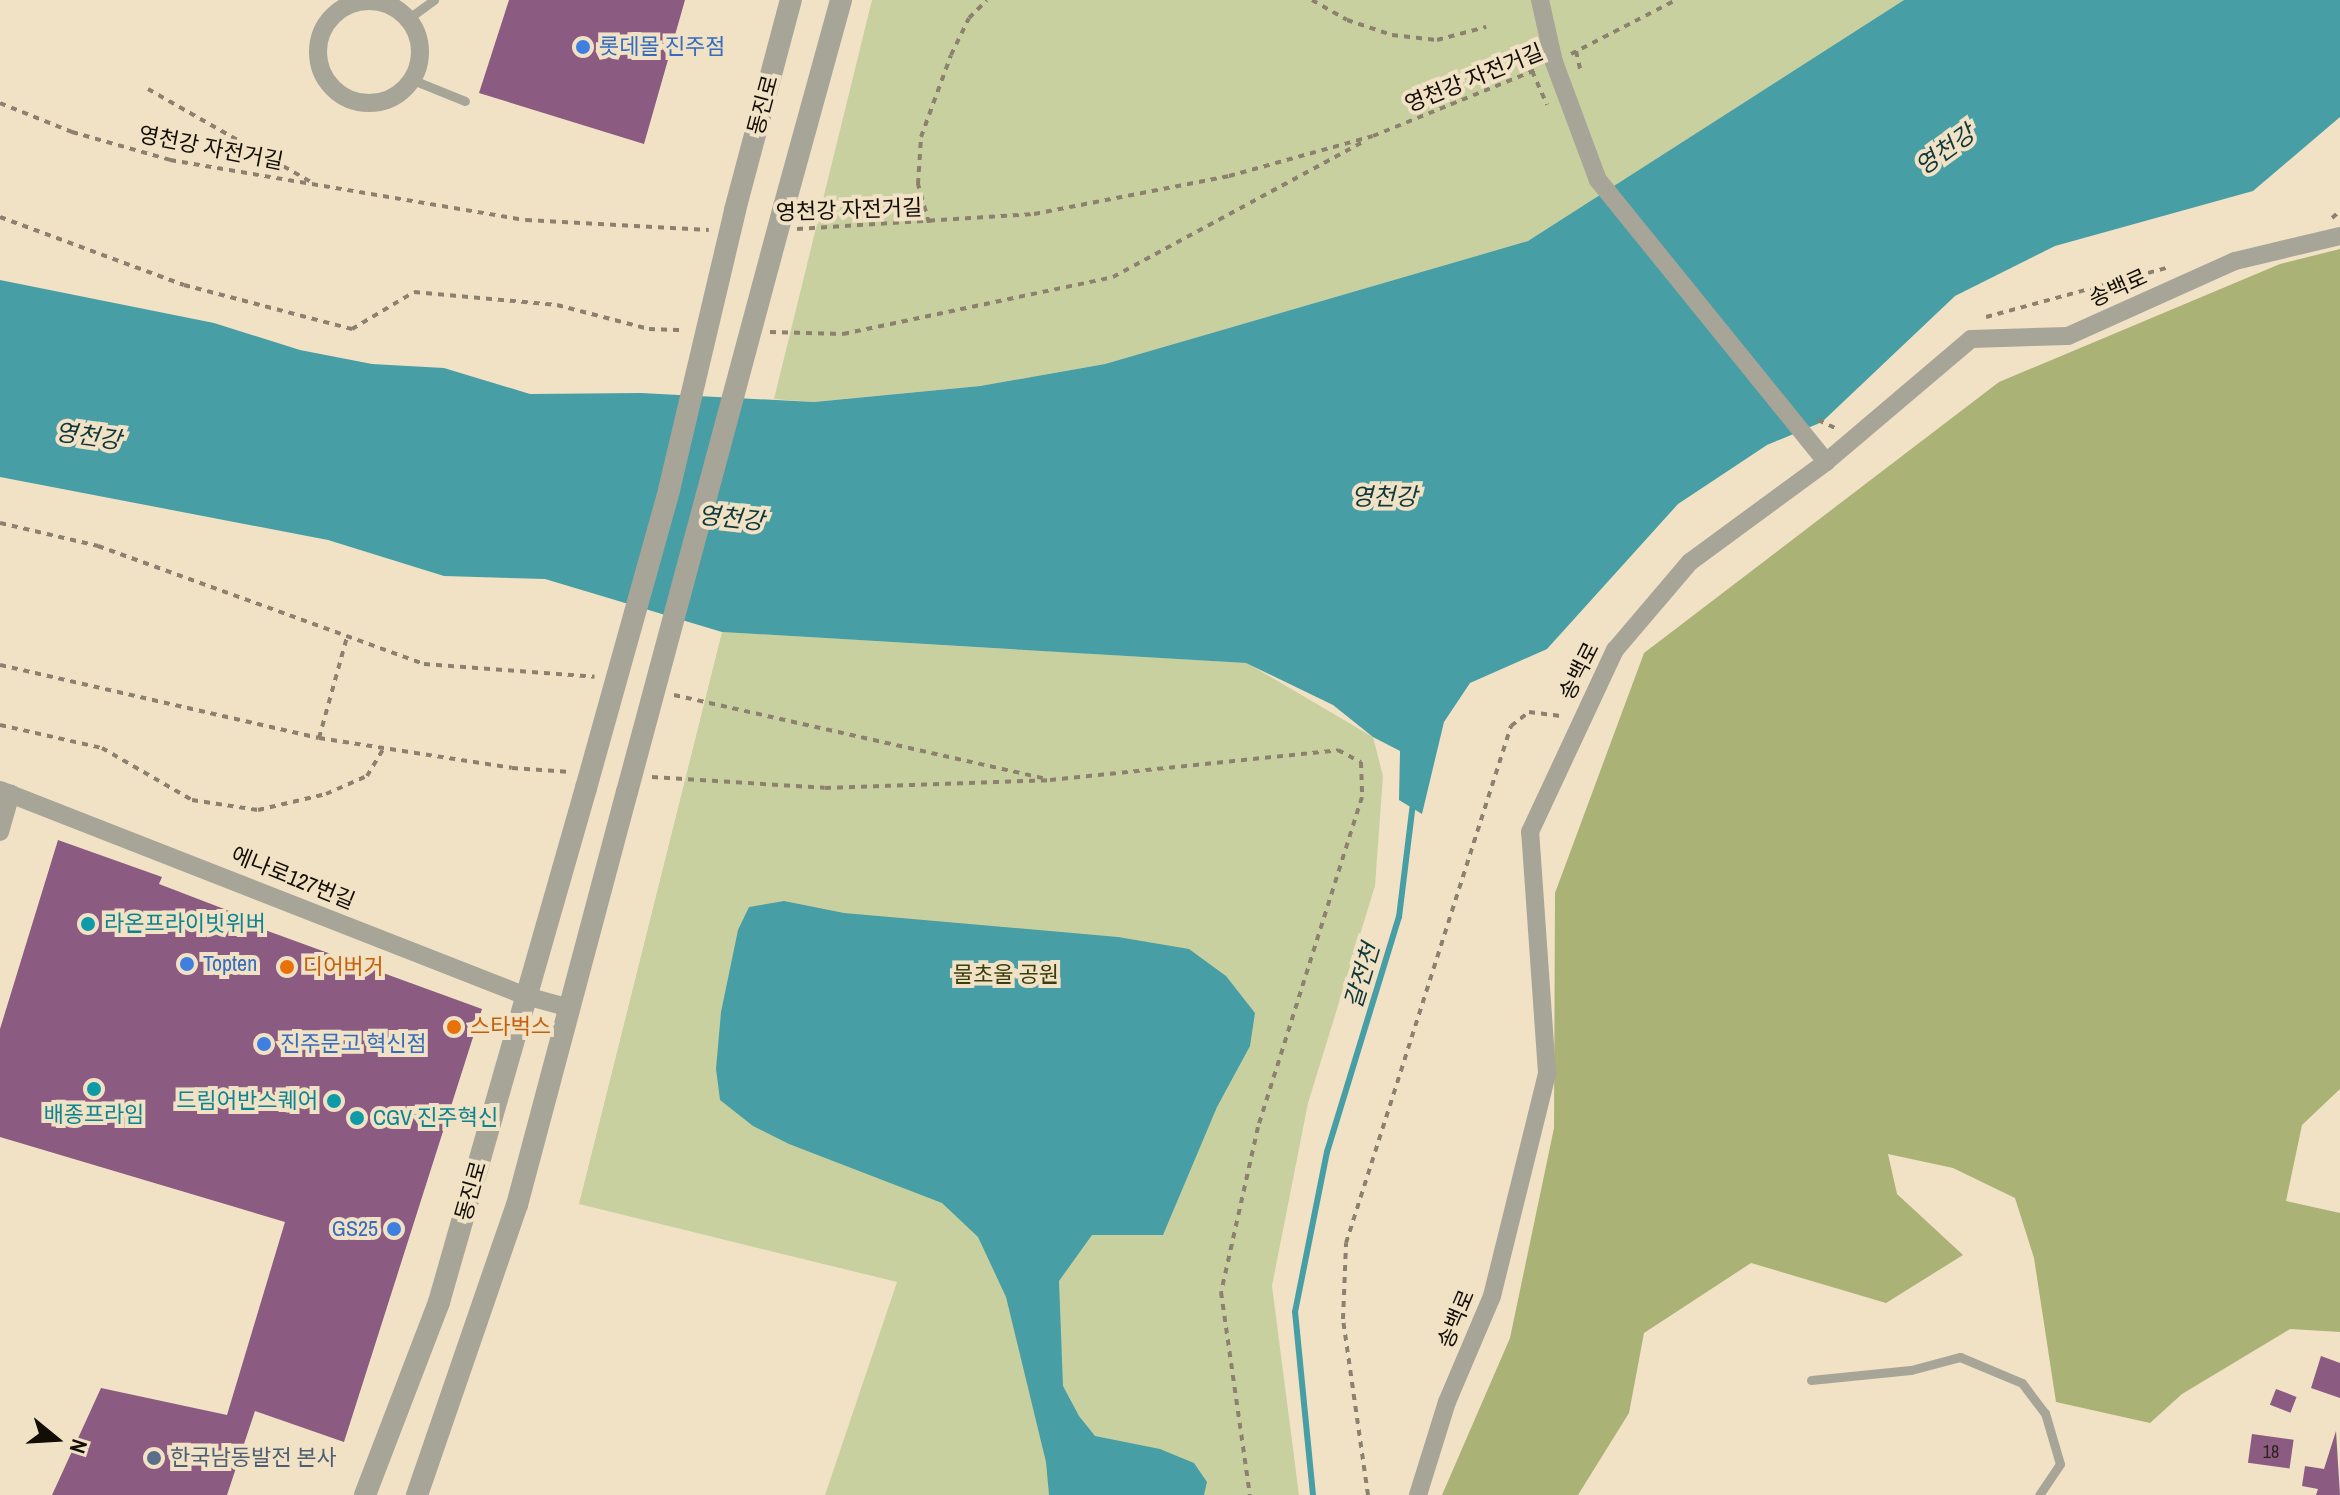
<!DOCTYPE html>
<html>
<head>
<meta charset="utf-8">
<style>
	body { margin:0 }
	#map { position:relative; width:2340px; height:1495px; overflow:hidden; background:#f1e2c6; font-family:"Archivo Narrow","Noto Sans KR",sans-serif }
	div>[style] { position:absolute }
	.green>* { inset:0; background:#c9d0a0 }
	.forest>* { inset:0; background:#aab275 }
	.water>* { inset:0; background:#489ea5 }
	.stream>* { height:6px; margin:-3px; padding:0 3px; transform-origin:3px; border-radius:3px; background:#489ea5 }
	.building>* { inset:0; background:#8b5b81; transform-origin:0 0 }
	.path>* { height:4px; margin-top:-2px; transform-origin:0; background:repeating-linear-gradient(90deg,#8c816e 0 6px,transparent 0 12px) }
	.service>* { height:9px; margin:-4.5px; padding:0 4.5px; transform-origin:4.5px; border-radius:4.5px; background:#a7a498 }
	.minor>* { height:18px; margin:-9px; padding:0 9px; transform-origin:9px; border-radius:9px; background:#a7a498 }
	.minor>.ring { margin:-9px; padding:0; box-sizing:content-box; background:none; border:18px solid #a7a498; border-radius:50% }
	.tertiary>* { height:22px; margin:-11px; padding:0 11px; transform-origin:11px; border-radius:11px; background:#a7a498 }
	.minor-bridge>* { height:18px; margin:-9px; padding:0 9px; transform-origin:9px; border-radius:9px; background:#a7a498 }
	.tertiary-bridge>* { height:22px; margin:-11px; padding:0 11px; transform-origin:11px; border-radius:11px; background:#a7a498 }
	.dots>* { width:22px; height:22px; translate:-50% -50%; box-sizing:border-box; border:4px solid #f1e2c6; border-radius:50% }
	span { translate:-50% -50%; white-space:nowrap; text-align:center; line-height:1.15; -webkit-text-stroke:8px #f1e2c6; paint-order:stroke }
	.number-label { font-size:18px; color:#312124 }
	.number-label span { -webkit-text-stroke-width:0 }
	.shop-label { font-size:22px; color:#366cbe }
	.left { translate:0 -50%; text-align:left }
	.right { translate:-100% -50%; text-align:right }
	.street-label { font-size:22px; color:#130e05 }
	.culture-label { font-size:22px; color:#0d838f }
	.food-label { font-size:22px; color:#c56008 }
	.park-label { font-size:22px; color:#393e0e }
	.service-label { font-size:22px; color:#4e5e75 }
	.water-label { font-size:24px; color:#0f383b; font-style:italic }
	.north { position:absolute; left:16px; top:1399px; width:80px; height:80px; -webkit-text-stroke:6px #f1e2c6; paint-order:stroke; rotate:108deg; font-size:22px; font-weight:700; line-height:32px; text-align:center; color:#130e05 }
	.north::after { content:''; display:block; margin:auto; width:28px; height:36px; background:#130e05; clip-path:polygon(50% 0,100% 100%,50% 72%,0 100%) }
</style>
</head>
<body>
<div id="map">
	<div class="green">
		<i style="clip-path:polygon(872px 0,1904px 0,1528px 241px,1105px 364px,980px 386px,814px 402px,774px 399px)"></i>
		<i style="clip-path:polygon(722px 632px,1247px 663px,1373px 737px,1383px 776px,1375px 886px,1308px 1103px,1272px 1286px,1299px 1495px,825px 1495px,897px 1282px,579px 1204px)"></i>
	</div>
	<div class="forest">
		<i style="clip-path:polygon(2340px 249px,2340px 1089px,2302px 1125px,2286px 1201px,2340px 1213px,2340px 1332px,2290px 1329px,2182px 1394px,2150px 1423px,2056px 1402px,2034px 1258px,2015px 1198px,1953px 1168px,1888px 1154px,1897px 1194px,1963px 1255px,1886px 1303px,1751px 1263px,1644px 1333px,1629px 1413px,1578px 1495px,1442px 1495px,1510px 1338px,1554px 1128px,1555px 893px,1644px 653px,1999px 382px,2280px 264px)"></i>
	</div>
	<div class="water">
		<i style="clip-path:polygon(1904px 0,2340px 0,2340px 117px,2253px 191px,2055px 246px,1955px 296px,1822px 422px,1767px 445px,1678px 504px,1547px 649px,1470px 683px,1444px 722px,1422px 814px,1399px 800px,1400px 751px,1373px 737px,1333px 705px,1246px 663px,722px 632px,545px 579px,444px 576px,328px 540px,0 477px,0 280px,214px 323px,300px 350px,372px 364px,444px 368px,530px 394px,641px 393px,814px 402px,980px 386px,1105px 364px,1528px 241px)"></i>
		<i style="clip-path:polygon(784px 901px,844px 913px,1118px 937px,1189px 949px,1226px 976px,1255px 1013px,1250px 1046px,1217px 1107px,1163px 1235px,1092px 1235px,1059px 1281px,1063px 1386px,1079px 1416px,1095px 1436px,1160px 1449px,1194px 1463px,1207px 1482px,1204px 1495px,1049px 1495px,1046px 1462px,1006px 1297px,978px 1237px,942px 1203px,789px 1144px,753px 1126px,720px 1100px,716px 1069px,721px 1012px,738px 930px,749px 907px)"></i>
	</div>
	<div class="stream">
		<i style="left:1313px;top:1495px;width:184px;rotate:-95.6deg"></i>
		<i style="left:1295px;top:1312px;width:163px;rotate:-78.7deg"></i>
		<i style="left:1327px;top:1152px;width:246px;rotate:-73deg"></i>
		<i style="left:1399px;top:917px;width:115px;rotate:-83deg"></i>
	</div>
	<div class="building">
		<i style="clip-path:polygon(509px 0,685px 0,644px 144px,479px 93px)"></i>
		<i style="clip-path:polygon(58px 840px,162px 877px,159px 884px,245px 917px,243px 922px,482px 1009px,344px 1442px,255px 1411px,227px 1495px,52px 1495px,101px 1388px,227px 1415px,285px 1222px,0 1137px,0 1029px)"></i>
		<i style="clip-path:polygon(2321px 1356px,2340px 1363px,2340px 1398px,2311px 1388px)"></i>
		<i style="left:2276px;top:1389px;width:22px;height:17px;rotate:21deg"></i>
		<i style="clip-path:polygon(2336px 1431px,2340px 1495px,2316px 1495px,2318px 1489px,2302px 1486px,2305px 1466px,2324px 1469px)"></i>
		<i style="left:2252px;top:1434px;width:42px;height:29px;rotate:8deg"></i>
	</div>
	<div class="path">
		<i style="left:1312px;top:0;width:40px;rotate:29.7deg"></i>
		<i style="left:1347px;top:20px;width:47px;rotate:18.4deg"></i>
		<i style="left:1392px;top:35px;width:45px;rotate:6.3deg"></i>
		<i style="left:1437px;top:40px;width:51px;rotate:-14.9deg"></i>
		<i style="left:1576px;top:51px;width:22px;rotate:77deg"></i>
		<i style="left:1571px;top:54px;width:118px;rotate:-27.2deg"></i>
		<i style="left:1532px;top:71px;width:37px;rotate:66deg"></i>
		<i style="left:148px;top:89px;width:190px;rotate:29.7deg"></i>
		<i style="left:0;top:103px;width:78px;rotate:21.9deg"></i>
		<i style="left:72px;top:132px;width:102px;rotate:15.9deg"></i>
		<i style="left:170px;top:160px;width:361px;rotate:9.6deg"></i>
		<i style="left:526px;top:220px;width:183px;rotate:3.1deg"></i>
		<i style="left:0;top:217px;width:196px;rotate:20.3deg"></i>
		<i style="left:184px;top:285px;width:174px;rotate:14.7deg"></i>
		<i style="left:352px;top:329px;width:72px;rotate:-30.8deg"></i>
		<i style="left:414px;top:292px;width:144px;rotate:5.2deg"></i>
		<i style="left:557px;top:305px;width:95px;rotate:14.6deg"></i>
		<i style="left:649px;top:329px;width:36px;rotate:2deg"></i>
		<i style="left:2332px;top:218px;width:11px;rotate:-41deg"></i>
		<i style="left:929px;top:223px;width:41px;rotate:-105.8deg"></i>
		<i style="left:918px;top:184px;width:47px;rotate:-86.3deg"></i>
		<i style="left:921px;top:137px;width:87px;rotate:-69.9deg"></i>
		<i style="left:951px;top:55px;width:41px;rotate:-64.1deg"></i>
		<i style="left:969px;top:18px;width:25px;rotate:-45deg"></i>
		<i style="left:797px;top:229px;width:237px;rotate:-3.6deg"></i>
		<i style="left:1034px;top:214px;width:199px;rotate:-11deg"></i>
		<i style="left:1229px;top:176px;width:149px;rotate:-15.5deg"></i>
		<i style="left:1373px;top:136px;width:178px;rotate:-22.1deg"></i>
		<i style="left:1986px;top:317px;width:191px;rotate:-15.2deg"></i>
		<i style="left:770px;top:332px;width:73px;rotate:1.6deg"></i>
		<i style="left:843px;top:334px;width:276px;rotate:-11.9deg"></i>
		<i style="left:1113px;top:277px;width:286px;rotate:-28.4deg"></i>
		<i style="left:1818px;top:420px;width:19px;rotate:25deg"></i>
		<i style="left:0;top:523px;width:101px;rotate:13.2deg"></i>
		<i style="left:98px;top:546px;width:347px;rotate:19.9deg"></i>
		<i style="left:424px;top:664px;width:171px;rotate:4.3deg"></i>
		<i style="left:0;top:665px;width:327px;rotate:12.9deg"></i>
		<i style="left:319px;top:738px;width:195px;rotate:8.8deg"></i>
		<i style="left:512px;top:768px;width:59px;rotate:3.9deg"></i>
		<i style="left:674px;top:695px;width:378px;rotate:12.7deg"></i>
		<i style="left:0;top:725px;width:105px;rotate:12.7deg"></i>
		<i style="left:102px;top:748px;width:104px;rotate:30deg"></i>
		<i style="left:192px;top:800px;width:67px;rotate:8.6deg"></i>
		<i style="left:258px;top:810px;width:70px;rotate:-13.2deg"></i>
		<i style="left:326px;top:794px;width:45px;rotate:-23.7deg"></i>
		<i style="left:367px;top:776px;width:31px;rotate:-59deg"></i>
		<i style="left:319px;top:738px;width:105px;rotate:-74.5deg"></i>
		<i style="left:652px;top:777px;width:173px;rotate:3.6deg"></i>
		<i style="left:825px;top:788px;width:225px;rotate:-2deg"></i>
		<i style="left:1050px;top:780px;width:290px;rotate:-5.9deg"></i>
		<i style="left:1338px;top:750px;width:26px;rotate:28deg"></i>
		<i style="left:1361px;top:762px;width:35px;rotate:88deg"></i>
		<i style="left:1362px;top:797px;width:346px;rotate:107.5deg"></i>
		<i style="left:1258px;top:1127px;width:169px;rotate:102.6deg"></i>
		<i style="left:1221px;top:1292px;width:205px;rotate:81.9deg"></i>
		<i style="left:1368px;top:1495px;width:178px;rotate:-98.1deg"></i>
		<i style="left:1343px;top:1319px;width:76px;rotate:-87.7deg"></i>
		<i style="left:1346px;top:1243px;width:543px;rotate:-72.3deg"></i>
		<i style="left:1511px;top:726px;width:23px;rotate:-38deg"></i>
		<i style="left:1529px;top:712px;width:34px;rotate:7deg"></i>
	</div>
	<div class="service">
		<i style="left:409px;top:18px;width:31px;rotate:-36deg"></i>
		<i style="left:413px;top:80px;width:56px;rotate:22deg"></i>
		<i style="left:1811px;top:1380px;width:100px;rotate:-5.7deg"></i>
		<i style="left:1911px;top:1370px;width:51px;rotate:-14.9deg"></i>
		<i style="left:1960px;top:1357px;width:67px;rotate:22.8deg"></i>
		<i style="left:2022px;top:1383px;width:38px;rotate:53deg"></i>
		<i style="left:2045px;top:1413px;width:53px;rotate:73.6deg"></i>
		<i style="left:2060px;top:1464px;width:37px;rotate:124deg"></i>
	</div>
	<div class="minor">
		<i style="left:1540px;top:0;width:64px;rotate:77.3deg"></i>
		<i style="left:1554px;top:62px;width:126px;rotate:69.6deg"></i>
		<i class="ring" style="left:318px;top:1px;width:84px;height:84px"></i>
		<i style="left:0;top:790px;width:565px;rotate:21.39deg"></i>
		<i style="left:526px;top:996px;width:46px;rotate:15.3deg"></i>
		<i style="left:0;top:832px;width:40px;rotate:-74deg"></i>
		<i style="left:1418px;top:1495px;width:97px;rotate:-72.7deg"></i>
		<i style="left:1447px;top:1402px;width:115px;rotate:-67deg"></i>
		<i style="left:1492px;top:1296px;width:230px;rotate:-76.1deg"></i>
		<i style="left:1547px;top:1073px;width:242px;rotate:-94deg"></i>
		<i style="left:1530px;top:832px;width:201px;rotate:-65deg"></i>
		<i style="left:1615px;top:650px;width:116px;rotate:-49.6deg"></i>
		<i style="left:1690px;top:562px;width:169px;rotate:-36.3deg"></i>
		<i style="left:1826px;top:462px;width:190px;rotate:-40.3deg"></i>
		<i style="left:1971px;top:339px;width:97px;rotate:-1.8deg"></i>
		<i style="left:2068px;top:336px;width:183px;rotate:-24.2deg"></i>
		<i style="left:2235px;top:261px;width:108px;rotate:-13.4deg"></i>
	</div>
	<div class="tertiary">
		<i style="left:784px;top:207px;width:215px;rotate:-74.6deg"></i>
		<i style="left:735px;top:210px;width:217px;rotate:-75.1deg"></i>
		<i style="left:365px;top:1495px;width:207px;rotate:-69deg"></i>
		<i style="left:439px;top:1302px;width:535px;rotate:-74.04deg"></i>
		<i style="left:417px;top:1495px;width:307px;rotate:-71deg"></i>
		<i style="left:517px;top:1205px;width:427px;rotate:-75.1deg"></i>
	</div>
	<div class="minor-bridge">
		<i style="left:1598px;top:180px;width:363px;rotate:51deg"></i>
	</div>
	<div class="tertiary-bridge">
		<i style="left:586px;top:788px;width:309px;rotate:-74.4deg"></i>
		<i style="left:669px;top:490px;width:288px;rotate:-76.7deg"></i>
		<i style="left:627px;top:792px;width:606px;rotate:-74.98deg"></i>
	</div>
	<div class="dots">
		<i style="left:583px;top:47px;background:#3f7fe0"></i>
		<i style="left:88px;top:924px;background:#0f9aa8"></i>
		<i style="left:187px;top:964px;background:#3f7fe0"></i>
		<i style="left:287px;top:967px;background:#e8710a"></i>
		<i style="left:454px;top:1027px;background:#e8710a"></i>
		<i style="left:264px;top:1044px;background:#3f7fe0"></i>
		<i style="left:94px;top:1089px;background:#0f9aa8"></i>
		<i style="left:334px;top:1101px;background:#0f9aa8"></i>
		<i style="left:357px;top:1118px;background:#0f9aa8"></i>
		<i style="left:394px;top:1229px;background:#3f7fe0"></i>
		<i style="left:154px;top:1458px;background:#5c6f8a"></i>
	</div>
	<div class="number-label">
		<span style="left:2271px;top:1452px">18</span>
	</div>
	<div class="shop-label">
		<span class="left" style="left:599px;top:47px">롯데몰 진주점</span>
		<span class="left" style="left:203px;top:964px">Topten</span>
		<span class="left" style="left:280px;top:1044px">진주문고 혁신점</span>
		<span class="right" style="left:378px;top:1229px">GS25</span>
	</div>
	<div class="street-label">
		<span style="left:1474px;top:78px;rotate:-22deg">영천강 자전거길</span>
		<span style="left:763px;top:105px;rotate:-75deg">동진로</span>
		<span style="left:211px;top:148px;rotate:11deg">영천강 자전거길</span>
		<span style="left:849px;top:210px;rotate:-2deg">영천강 자전거길</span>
		<span style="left:2118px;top:288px;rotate:-24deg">송백로</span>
		<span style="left:1579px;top:671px;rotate:-63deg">송백로</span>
		<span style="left:293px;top:878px;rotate:22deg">에나로127번길</span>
		<span style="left:471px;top:1191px;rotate:-74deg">동진로</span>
		<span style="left:1456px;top:1319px;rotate:-67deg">송백로</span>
	</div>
	<div class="culture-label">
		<span class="left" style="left:104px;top:924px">라온프라이빗위버</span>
		<span class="right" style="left:318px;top:1101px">드림어반스퀘어</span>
		<span style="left:94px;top:1115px">배종프라임</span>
		<span class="left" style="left:373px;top:1118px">CGV 진주혁신</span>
	</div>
	<div class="food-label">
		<span class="left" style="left:303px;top:967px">디어버거</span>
		<span class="left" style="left:470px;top:1027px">스타벅스</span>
	</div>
	<div class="park-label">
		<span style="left:1006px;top:975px">물초울 공원</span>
	</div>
	<div class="service-label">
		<span class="left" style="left:170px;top:1458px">한국남동발전 본사</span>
	</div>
	<div class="water-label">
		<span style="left:1945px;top:150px;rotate:-36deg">영천강</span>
		<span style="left:88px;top:436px;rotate:8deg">영천강</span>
		<span style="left:1384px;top:497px">영천강</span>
		<span style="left:731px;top:518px;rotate:6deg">영천강</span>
		<span style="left:1362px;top:976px;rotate:-73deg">갈전천</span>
	</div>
	<div class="north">N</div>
</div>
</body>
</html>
